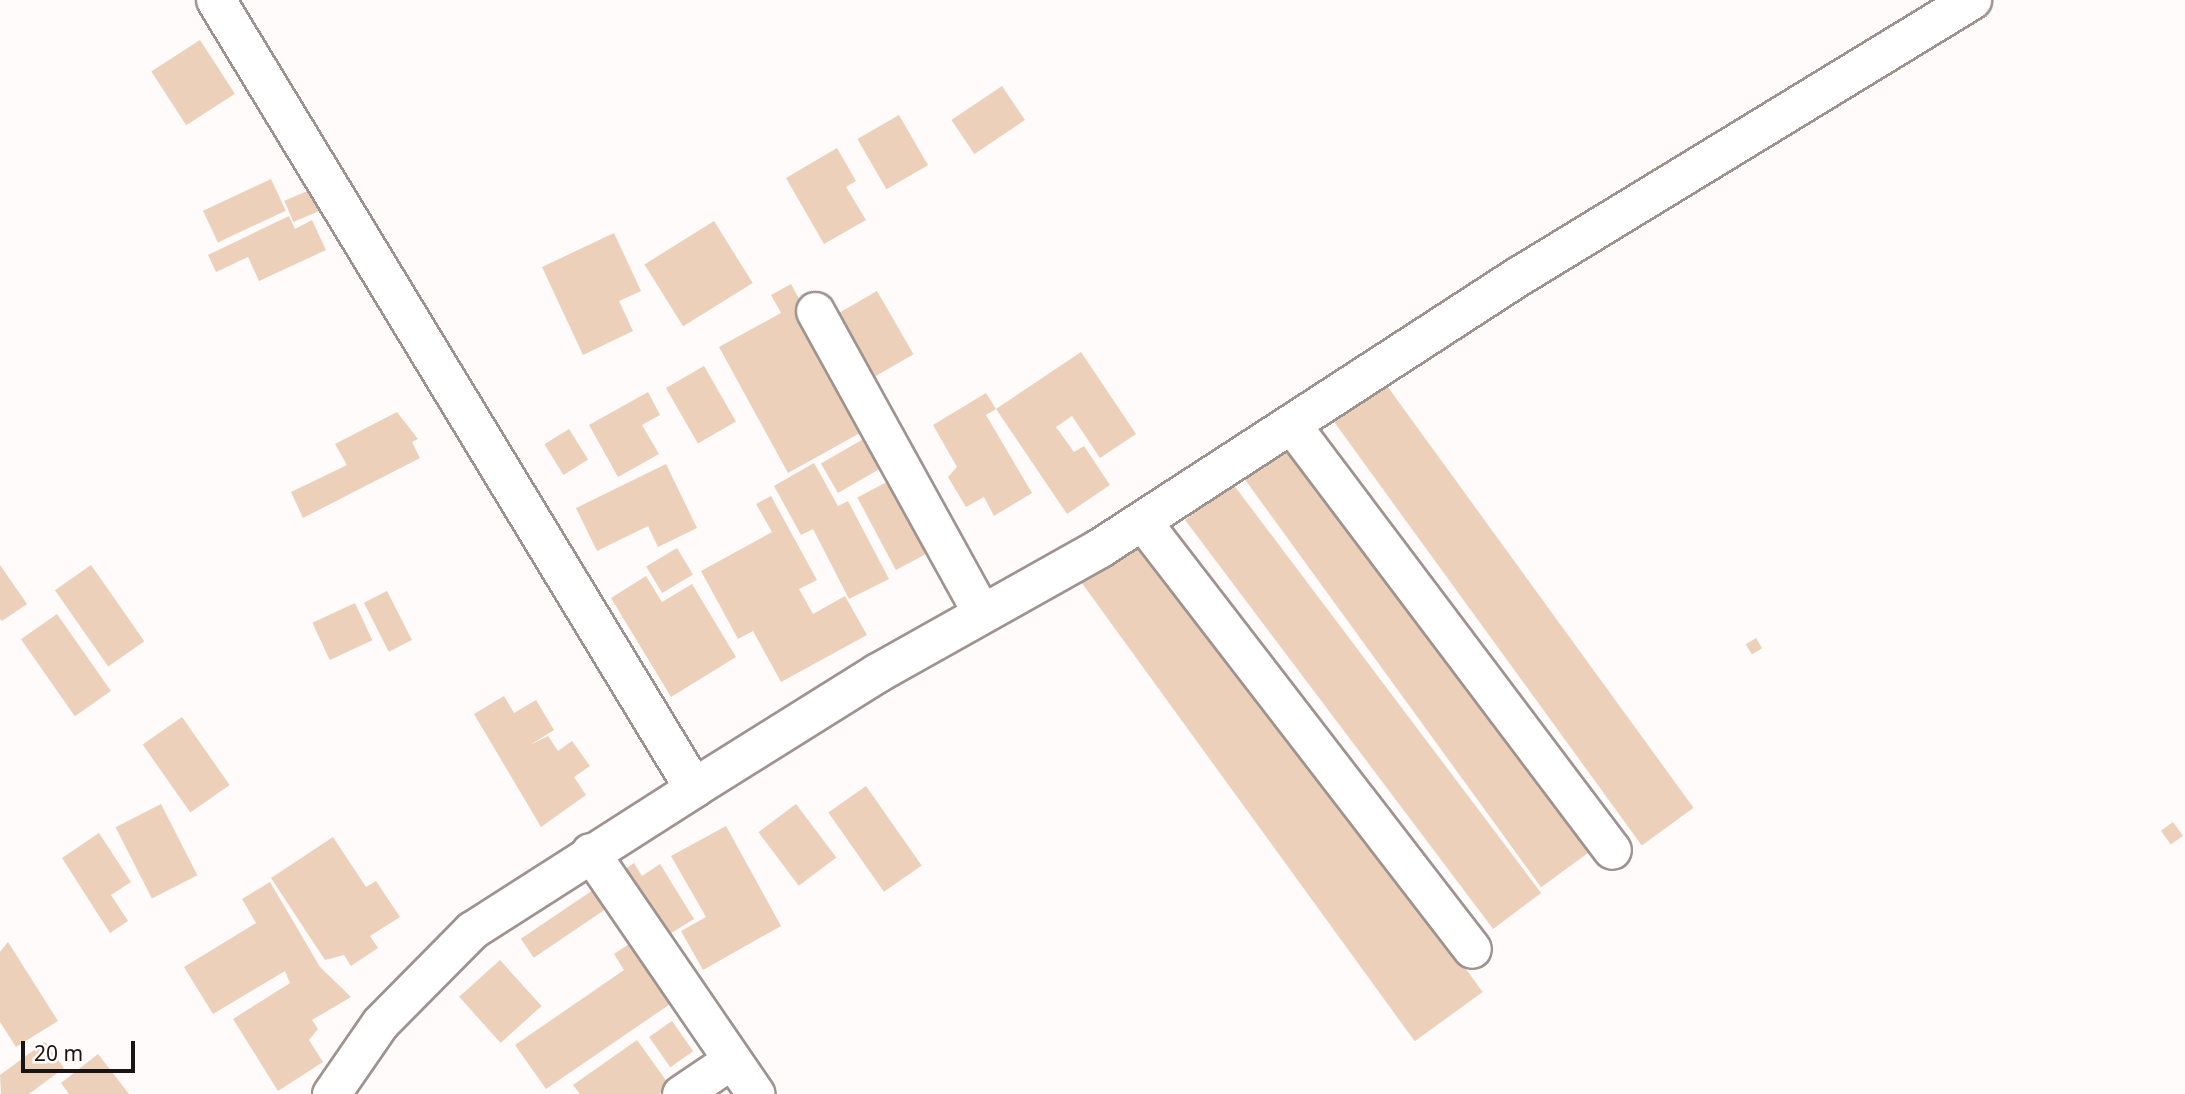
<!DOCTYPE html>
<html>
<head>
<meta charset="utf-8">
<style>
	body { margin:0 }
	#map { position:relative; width:2185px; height:1094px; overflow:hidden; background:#fefbfa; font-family:"Noto Sans",sans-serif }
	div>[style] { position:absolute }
	.building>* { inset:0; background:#edd0ba; transform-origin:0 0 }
	.roads { filter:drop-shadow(2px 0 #9f938f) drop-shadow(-2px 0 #9f938f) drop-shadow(0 2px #9f938f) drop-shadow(0 -2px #9f938f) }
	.minor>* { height:37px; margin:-18.5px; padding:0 18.5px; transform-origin:18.5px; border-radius:18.5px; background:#fff }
	.tertiary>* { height:38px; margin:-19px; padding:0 19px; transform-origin:19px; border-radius:19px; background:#fff }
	span { translate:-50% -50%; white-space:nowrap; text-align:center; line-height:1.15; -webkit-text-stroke:5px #fefbfa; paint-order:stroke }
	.scale { position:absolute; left:21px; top:1041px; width:114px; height:32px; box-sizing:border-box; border:4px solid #191513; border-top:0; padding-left:9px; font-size:21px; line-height:24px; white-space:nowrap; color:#191513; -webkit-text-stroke:5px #fefbfa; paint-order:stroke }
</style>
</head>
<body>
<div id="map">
	<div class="building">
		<i style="left:200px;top:40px;width:64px;height:58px;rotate:57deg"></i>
		<i style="left:1002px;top:86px;width:41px;height:61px;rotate:56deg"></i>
		<i style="left:899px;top:115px;width:58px;height:48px;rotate:60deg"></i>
		<i style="clip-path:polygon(837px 148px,856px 181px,846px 187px,866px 220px,824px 244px,786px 178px)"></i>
		<i style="left:271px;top:179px;width:35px;height:75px;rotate:65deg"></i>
		<i style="left:312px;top:189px;width:23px;height:30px;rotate:67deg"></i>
		<i style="clip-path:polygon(289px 216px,295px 229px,312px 220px,326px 250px,259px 281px,248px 257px,216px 272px,208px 255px)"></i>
		<i style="left:714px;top:221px;width:73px;height:82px;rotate:58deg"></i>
		<i style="clip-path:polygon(614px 233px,641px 291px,619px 301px,633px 331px,583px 355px,542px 267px)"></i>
		<i style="clip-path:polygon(791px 284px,869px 428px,788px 473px,719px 347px,781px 313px,771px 295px)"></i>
		<i style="left:877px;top:291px;width:73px;height:49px;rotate:60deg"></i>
		<i style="clip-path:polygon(1081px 352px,1136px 434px,1100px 458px,1072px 416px,1056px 427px,1074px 452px,1084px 446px,1110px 485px,1067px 514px,996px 409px)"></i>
		<i style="left:704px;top:366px;width:64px;height:44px;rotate:60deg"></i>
		<i style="left:1382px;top:379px;width:530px;height:64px;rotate:54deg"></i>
		<i style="clip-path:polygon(648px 392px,660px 415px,642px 425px,659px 454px,618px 477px,589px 425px)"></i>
		<i style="clip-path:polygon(986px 393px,996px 409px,986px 415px,1032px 493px,994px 516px,984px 497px,966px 507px,948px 477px,957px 467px,933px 425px)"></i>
		<i style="clip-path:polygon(397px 412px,418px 439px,412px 442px,420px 458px,303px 518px,291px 492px,347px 465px,335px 444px)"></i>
		<i style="left:569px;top:429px;width:36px;height:29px;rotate:58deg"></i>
		<i style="left:872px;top:434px;width:34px;height:59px;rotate:60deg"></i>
		<i style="left:1296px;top:441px;width:505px;height:64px;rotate:54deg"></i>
		<i style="clip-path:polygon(814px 463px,838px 506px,848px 501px,889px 579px,849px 599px,813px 529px,801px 535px,774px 486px)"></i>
		<i style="clip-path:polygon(666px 464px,697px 528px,658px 547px,648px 526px,597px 551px,576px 508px)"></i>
		<i style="left:898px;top:476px;width:82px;height:46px;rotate:62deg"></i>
		<i style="left:1233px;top:484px;width:512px;height:60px;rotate:53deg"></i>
		<i style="clip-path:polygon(771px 496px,817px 580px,799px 589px,813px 614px,845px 596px,867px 635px,781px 682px,753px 631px,738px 639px,701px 571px,772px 532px,756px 504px)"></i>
		<i style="left:1150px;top:534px;width:566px;height:84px;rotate:54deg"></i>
		<i style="left:677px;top:548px;width:31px;height:36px;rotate:59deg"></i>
		<i style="clip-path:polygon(0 565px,27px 604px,2px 621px,0 619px)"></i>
		<i style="left:91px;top:565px;width:93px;height:44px;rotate:55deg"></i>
		<i style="clip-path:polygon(646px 576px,662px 602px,692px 584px,736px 657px,671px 697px,611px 598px)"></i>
		<i style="left:387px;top:591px;width:55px;height:26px;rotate:63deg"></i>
		<i style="left:355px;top:603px;width:41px;height:47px;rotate:65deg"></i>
		<i style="left:57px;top:614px;width:94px;height:44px;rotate:55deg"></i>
		<i style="left:1756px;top:638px;width:12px;height:12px;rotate:59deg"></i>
		<i style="clip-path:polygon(504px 696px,514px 713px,536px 700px,554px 730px,530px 745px,548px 736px,558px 751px,572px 741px,590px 766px,574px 777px,586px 795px,541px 827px,474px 714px)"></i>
		<i style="left:182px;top:717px;width:83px;height:48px;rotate:55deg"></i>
		<i style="left:866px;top:786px;width:97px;height:46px;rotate:55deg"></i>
		<i style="left:161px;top:804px;width:80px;height:51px;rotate:63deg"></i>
		<i style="left:796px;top:804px;width:67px;height:47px;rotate:53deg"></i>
		<i style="left:2173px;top:822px;width:17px;height:15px;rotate:54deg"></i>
		<i style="clip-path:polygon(726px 826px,781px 926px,703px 970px,681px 931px,706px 917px,671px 856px)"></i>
		<i style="clip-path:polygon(99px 833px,131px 882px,111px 895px,128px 921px,110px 933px,62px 858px)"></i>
		<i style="clip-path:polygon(333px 837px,366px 887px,376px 881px,400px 917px,370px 936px,378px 948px,351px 966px,344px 955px,325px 960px,271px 878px)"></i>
		<i style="clip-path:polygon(634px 863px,642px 876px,660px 864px,694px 919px,660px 940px,618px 874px)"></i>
		<i style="clip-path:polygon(270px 882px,320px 967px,351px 997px,312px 1020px,318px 1029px,309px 1040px,323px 1062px,278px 1091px,233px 1019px,290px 983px,285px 971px,213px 1014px,184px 967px,256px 923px,242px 899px)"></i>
		<i style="left:593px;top:890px;width:23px;height:87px;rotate:56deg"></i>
		<i style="clip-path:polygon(635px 940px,676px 1000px,546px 1089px,515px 1045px,624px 970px,614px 954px)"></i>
		<i style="clip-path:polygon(8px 942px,58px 1021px,16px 1047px,0 1022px,0 952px)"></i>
		<i style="left:500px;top:960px;width:62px;height:55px;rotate:48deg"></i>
		<i style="left:672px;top:1021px;width:37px;height:28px;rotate:55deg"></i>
		<i style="clip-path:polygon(637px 1040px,670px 1086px,659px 1094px,580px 1094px,573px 1085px)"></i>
		<i style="clip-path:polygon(45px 1042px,64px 1068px,29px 1094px,1px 1094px,0 1075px)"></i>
		<i style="clip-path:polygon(98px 1054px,129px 1094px,69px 1094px,61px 1083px)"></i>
	</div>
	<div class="roads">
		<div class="minor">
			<i style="left:815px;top:311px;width:344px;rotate:61.1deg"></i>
			<i style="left:1291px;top:424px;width:533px;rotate:53deg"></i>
			<i style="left:1142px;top:521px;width:540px;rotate:52.37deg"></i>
			<i style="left:590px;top:852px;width:293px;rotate:55.6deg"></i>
			<i style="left:331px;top:1094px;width:86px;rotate:-55.4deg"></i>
			<i style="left:380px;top:1023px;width:131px;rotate:-45.3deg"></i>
			<i style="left:472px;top:930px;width:264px;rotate:-32.6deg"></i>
			<i style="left:681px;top:1094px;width:59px;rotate:-34deg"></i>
		</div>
		<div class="tertiary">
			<i style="left:216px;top:0;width:922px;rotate:58.76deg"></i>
			<i style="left:694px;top:788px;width:217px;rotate:-32deg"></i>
			<i style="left:878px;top:673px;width:253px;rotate:-29.3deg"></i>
			<i style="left:1099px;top:549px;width:500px;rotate:-33deg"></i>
			<i style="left:1518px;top:277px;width:532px;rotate:-31.39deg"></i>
		</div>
	</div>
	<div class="scale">20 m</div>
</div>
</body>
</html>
